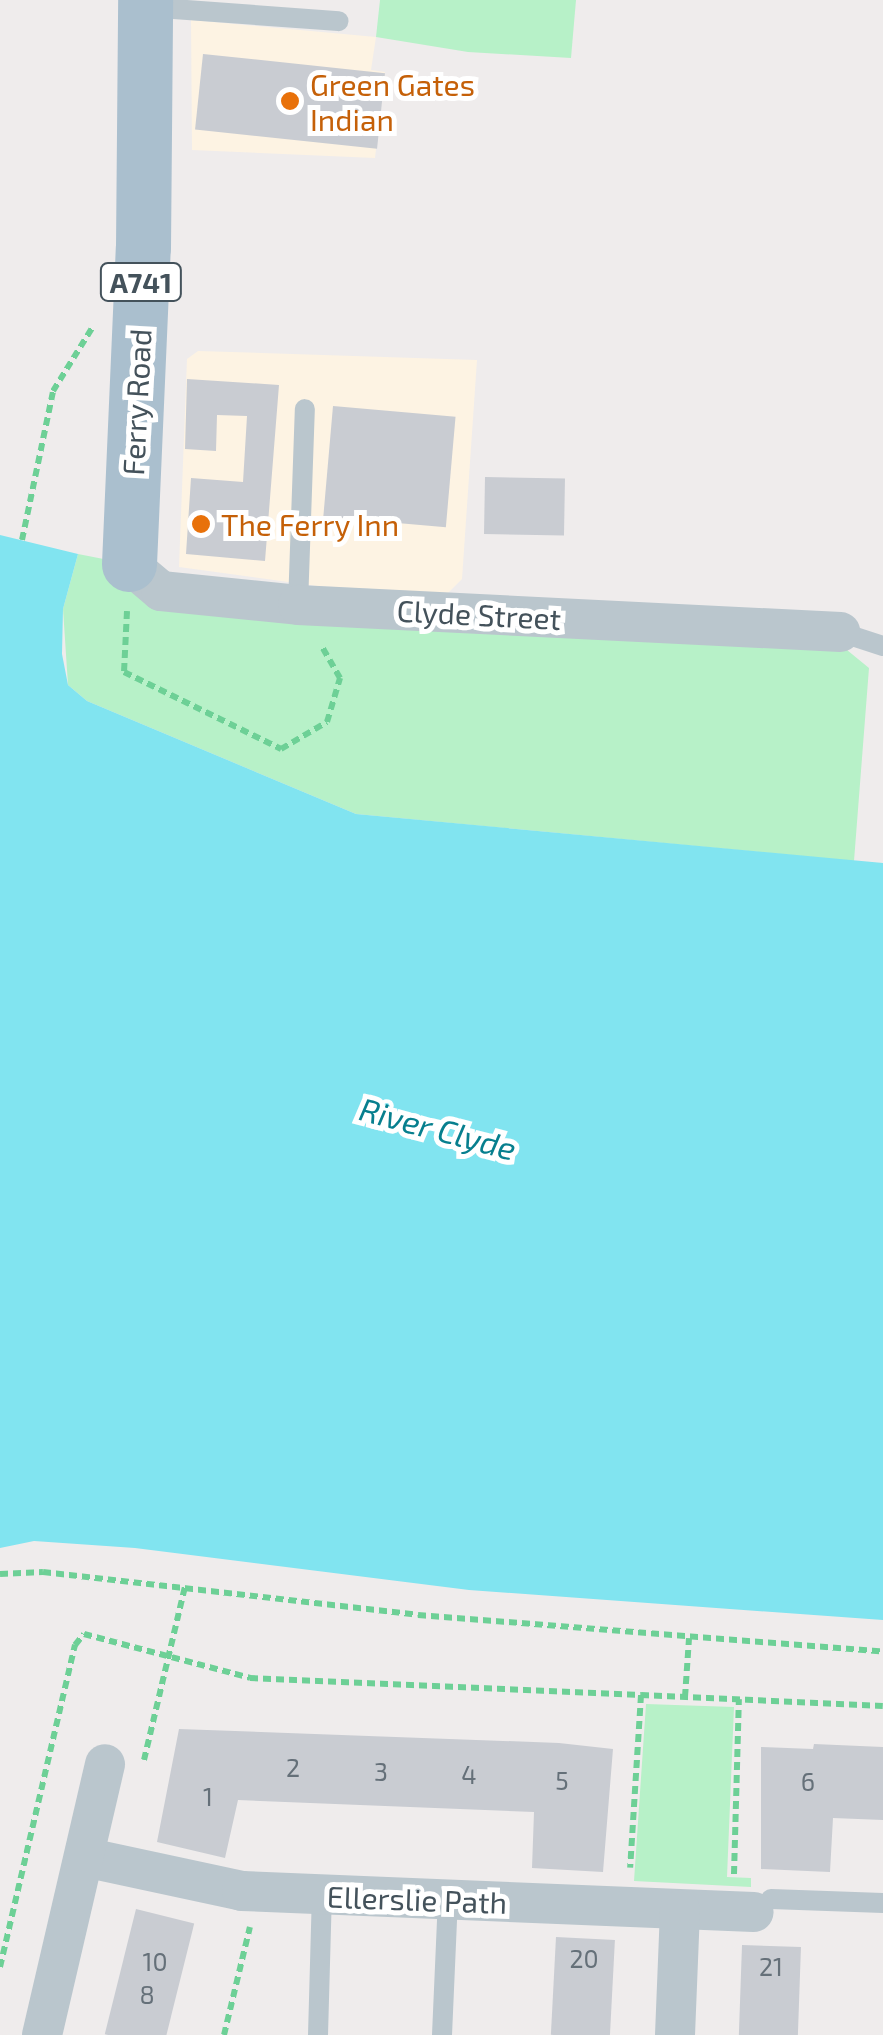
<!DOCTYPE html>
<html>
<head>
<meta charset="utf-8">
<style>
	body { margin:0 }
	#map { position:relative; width:883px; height:2035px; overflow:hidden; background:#efecec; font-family:"Exo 2",sans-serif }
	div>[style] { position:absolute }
	.commercial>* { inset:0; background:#fdf3e3 }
	.green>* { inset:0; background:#b7f1c8 }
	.water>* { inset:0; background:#81e4f0 }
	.building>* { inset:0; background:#c9ccd2; transform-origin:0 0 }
	.path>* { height:6px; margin-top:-3px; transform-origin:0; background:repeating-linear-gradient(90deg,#6dd096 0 8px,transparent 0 13px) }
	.service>* { height:20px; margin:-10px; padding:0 10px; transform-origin:10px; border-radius:10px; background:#bac6cd }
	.minor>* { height:40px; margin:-20px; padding:0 20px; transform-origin:20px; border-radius:20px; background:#bac6cd }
	.primary>* { height:55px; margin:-27.5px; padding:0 27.5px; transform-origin:27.5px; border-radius:27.5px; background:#aabfce }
	.dots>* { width:28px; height:28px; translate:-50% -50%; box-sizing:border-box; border:5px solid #fff; border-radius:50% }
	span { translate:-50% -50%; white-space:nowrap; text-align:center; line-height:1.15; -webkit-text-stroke:10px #fff; paint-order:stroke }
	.number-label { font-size:25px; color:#657079 }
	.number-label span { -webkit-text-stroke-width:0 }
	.shield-label span { padding:2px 8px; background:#fff; border:2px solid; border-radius:8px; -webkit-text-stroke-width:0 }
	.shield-label { font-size:28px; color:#44525b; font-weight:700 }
	.food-label { font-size:30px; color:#c56008 }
	.left { translate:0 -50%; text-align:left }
	.street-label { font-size:30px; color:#44525b }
	.water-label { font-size:32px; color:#077f8e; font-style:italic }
</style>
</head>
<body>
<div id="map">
	<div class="commercial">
		<i style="clip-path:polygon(191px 20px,376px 37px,371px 70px,385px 72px,375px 158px,192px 150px)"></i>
		<i style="clip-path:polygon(198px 351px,477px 360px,462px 579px,448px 593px,317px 586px,179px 567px,187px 359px)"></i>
	</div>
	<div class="green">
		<i style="clip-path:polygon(380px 0,576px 0,571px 58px,468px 52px,376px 37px)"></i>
		<i style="clip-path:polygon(78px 554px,129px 564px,162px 591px,847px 650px,869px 668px,854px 861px,356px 814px,87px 701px,68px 685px,63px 609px)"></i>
		<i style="clip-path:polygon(646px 1704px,734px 1707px,727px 1877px,751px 1878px,751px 1887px,634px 1881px)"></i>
	</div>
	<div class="water">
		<i style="clip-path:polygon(0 535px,78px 554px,63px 609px,62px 654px,68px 685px,87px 701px,356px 814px,883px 863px,883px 1620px,469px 1590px,135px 1548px,34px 1541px,0 1548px)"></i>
	</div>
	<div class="building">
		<i style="left:203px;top:54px;width:183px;height:76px;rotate:6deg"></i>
		<i style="clip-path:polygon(187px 379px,279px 385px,265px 561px,186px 554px,191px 478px,243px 482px,247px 416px,217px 415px,216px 451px,185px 449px)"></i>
		<i style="left:333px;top:406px;width:123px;height:111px;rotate:5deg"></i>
		<i style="left:485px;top:477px;width:80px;height:57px;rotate:1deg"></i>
		<i style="clip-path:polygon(179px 1729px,559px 1743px,613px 1749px,603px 1872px,532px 1868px,534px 1812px,238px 1800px,225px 1858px,157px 1842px)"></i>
		<i style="clip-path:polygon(814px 1744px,883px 1747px,883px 1820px,833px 1818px,830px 1872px,761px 1869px,761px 1747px,813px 1749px)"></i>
		<i style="left:136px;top:1909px;width:60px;height:129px;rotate:14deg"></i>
		<i style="left:556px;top:1937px;width:59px;height:98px;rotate:3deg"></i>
		<i style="left:742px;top:1945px;width:59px;height:90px;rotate:2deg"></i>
	</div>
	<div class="path">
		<i style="left:22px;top:540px;width:152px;rotate:-78.2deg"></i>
		<i style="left:53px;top:391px;width:74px;rotate:-58.2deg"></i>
		<i style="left:127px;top:611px;width:61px;rotate:92.8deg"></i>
		<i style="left:124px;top:672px;width:175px;rotate:26.1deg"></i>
		<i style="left:281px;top:749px;width:53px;rotate:-30.4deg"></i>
		<i style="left:327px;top:722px;width:46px;rotate:-73.5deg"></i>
		<i style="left:340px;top:678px;width:38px;rotate:-120deg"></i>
		<i style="left:0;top:1574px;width:43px;rotate:-2.7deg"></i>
		<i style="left:43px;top:1572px;width:377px;rotate:6.5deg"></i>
		<i style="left:418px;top:1615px;width:466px;rotate:4.5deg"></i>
		<i style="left:641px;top:1695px;width:242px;rotate:2.6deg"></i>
		<i style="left:685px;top:1697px;width:59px;rotate:-86.1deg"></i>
		<i style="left:144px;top:1760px;width:178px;rotate:-76.7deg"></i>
		<i style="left:734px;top:1874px;width:175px;rotate:-88.4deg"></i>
		<i style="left:0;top:1967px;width:331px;rotate:-76.9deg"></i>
		<i style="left:75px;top:1645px;width:14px;rotate:-51deg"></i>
		<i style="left:84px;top:1634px;width:172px;rotate:14.8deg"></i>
		<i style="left:250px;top:1678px;width:391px;rotate:2.5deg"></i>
		<i style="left:641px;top:1695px;width:173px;rotate:93.6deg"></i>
		<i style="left:224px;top:2035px;width:111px;rotate:-76.5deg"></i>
	</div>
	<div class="service">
		<i style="left:146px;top:7px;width:193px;rotate:4.2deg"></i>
		<i style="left:298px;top:605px;width:196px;rotate:-88deg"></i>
		<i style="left:840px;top:632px;width:45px;rotate:18deg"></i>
		<i style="left:771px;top:1899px;width:112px;rotate:2deg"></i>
		<i style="left:318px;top:2035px;width:140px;rotate:-88.4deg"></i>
		<i style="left:442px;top:2035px;width:135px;rotate:-87.5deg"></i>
	</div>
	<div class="minor">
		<i style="left:129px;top:564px;width:42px;rotate:40.2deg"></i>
		<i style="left:161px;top:591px;width:138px;rotate:5.8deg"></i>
		<i style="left:298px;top:605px;width:543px;rotate:2.85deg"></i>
		<i style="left:84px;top:1857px;width:162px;rotate:12.1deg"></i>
		<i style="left:242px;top:1891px;width:512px;rotate:2.35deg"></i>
		<i style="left:42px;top:2035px;width:278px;rotate:-76.9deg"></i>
		<i style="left:675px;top:2035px;width:125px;rotate:-87.7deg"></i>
	</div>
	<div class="primary">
		<i style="left:129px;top:564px;width:317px;rotate:-87.5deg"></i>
		<i style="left:143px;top:247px;width:247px;rotate:-89.5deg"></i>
	</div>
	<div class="dots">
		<i style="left:290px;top:101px;background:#e8710a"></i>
		<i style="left:201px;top:524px;background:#e8710a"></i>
	</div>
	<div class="number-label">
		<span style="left:293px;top:1767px">2</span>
		<span style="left:381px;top:1771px">3</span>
		<span style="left:469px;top:1774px">4</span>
		<span style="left:562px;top:1780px">5</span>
		<span style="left:808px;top:1781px">6</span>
		<span style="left:208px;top:1796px">1</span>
		<span style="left:584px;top:1958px">20</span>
		<span style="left:155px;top:1961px">10</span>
		<span style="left:771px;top:1966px">21</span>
		<span style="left:147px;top:1994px">8</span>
	</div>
	<div class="shield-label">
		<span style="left:141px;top:282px">A741</span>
	</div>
	<div class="food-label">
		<span class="left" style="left:310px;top:101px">Green Gates<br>Indian</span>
		<span class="left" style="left:221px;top:524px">The Ferry Inn</span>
	</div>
	<div class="street-label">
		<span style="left:136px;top:402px;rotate:-87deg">Ferry Road</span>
		<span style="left:479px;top:614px;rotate:3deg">Clyde Street</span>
		<span style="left:417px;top:1899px;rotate:2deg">Ellerslie Path</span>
	</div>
	<div class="water-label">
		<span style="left:438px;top:1128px;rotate:15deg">River Clyde</span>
	</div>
</div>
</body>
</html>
